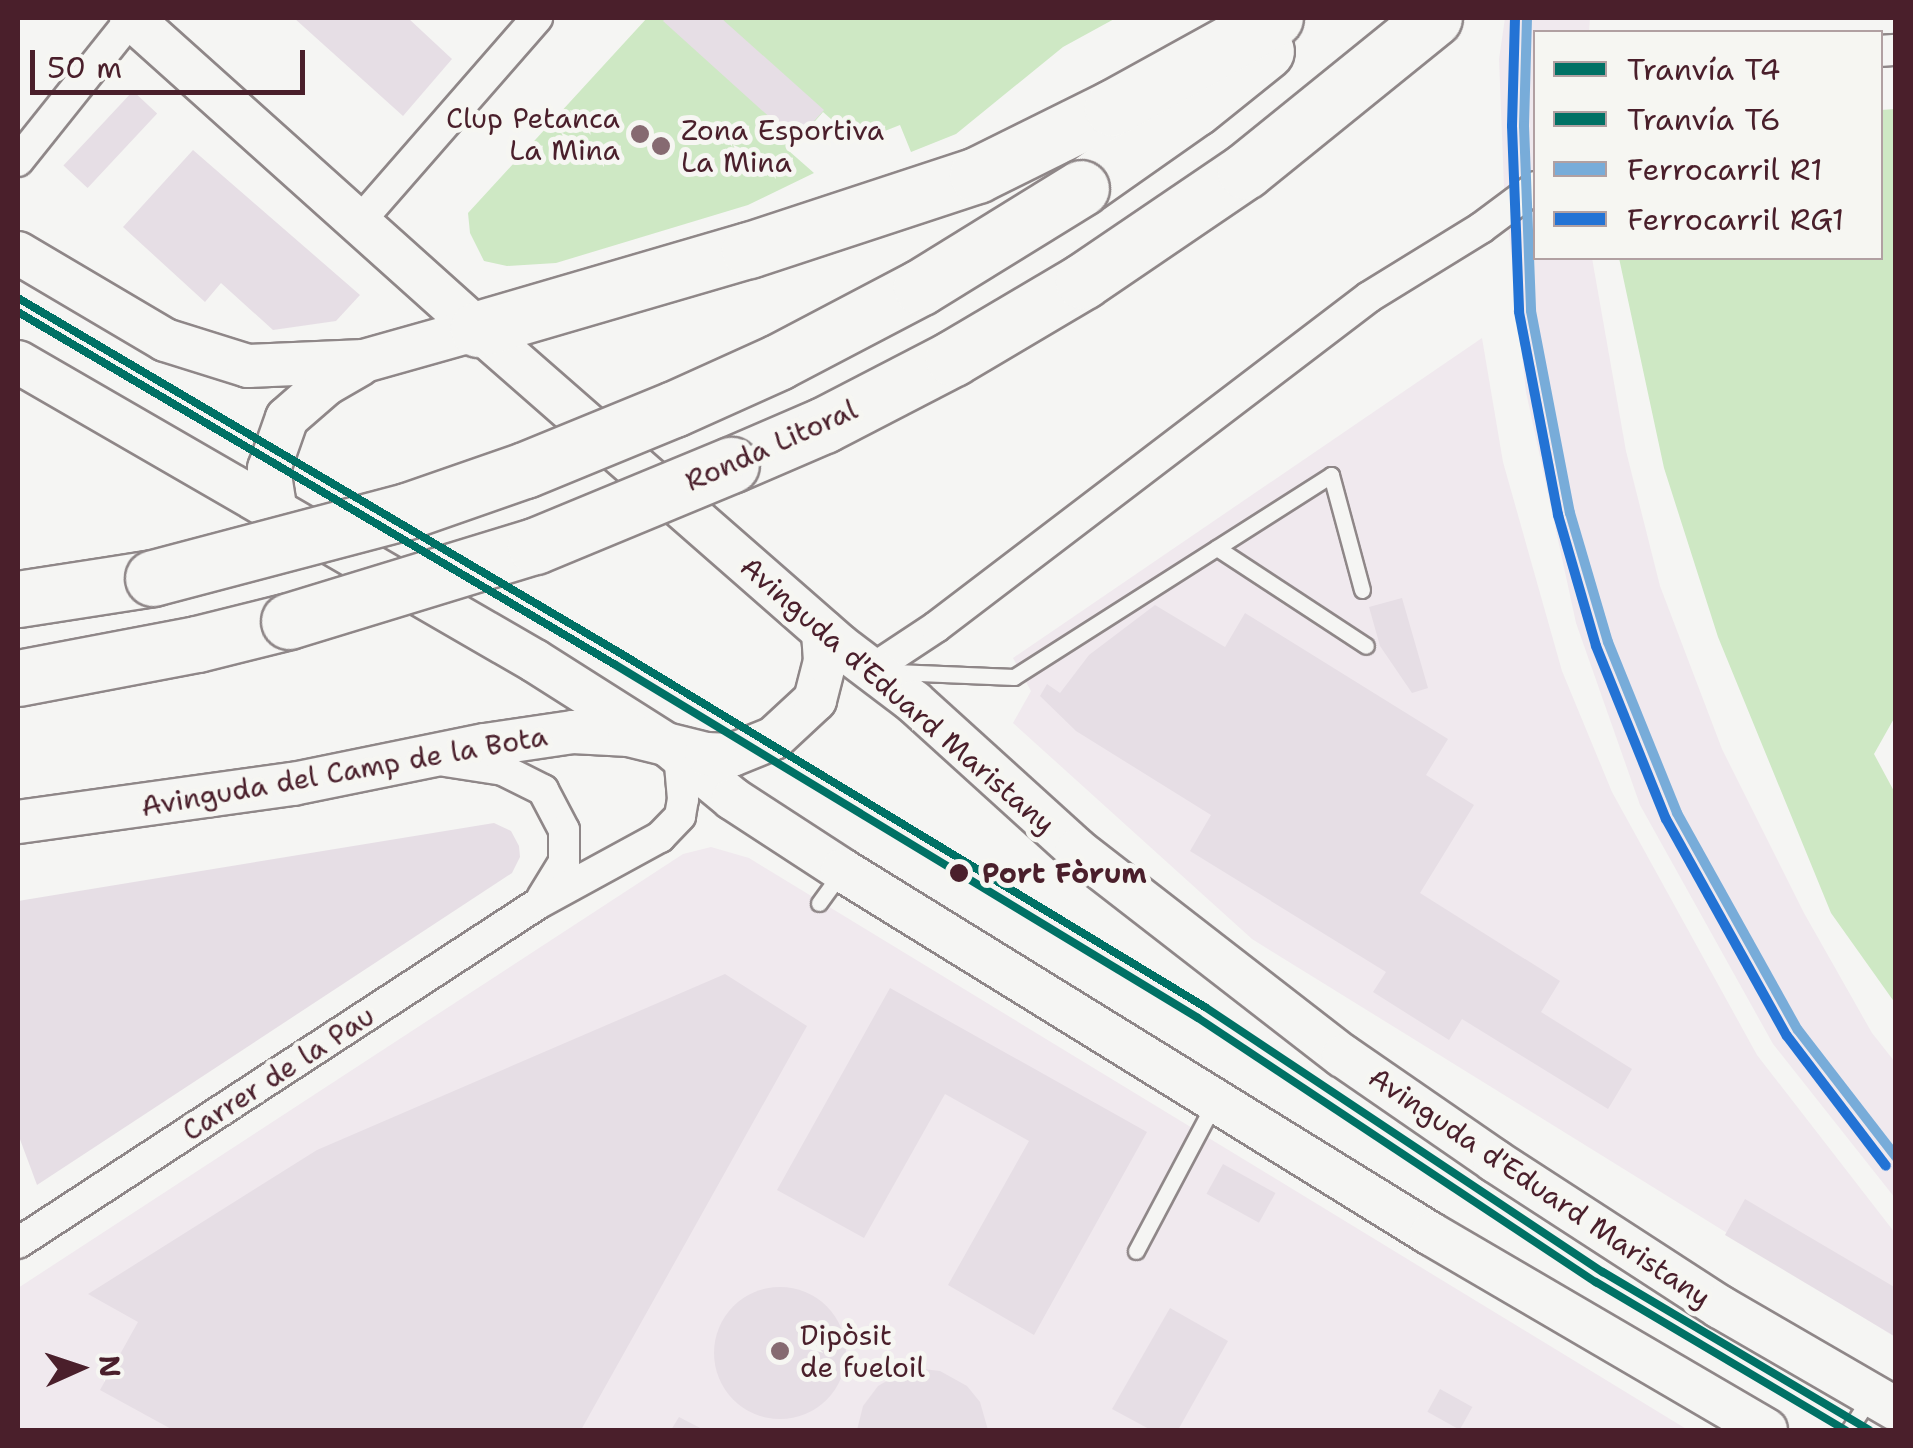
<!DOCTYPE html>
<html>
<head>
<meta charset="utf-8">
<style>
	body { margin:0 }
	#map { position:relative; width:1913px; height:1448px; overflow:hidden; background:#f5f5f3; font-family:"Shantell Sans",sans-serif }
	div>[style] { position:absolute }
	.built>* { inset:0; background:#f0e9ee }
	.green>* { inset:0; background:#cee8c4 }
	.building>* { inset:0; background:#e6dee5; transform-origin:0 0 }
	.round { border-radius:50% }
	.roads { filter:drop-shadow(2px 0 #8f8788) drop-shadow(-2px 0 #8f8788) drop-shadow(0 2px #8f8788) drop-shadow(0 -2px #8f8788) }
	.lane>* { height:15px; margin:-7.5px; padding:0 7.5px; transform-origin:7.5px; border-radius:7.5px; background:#f5f5f3 }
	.street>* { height:30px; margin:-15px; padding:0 15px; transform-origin:15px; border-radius:15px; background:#f5f5f3 }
	.secondary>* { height:42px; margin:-21px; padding:0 21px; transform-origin:21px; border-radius:21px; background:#f5f5f3 }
	.highway>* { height:55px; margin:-27.5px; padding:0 27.5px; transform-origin:27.5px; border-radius:27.5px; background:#f5f5f3 }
	.bridges { filter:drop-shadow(2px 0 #8f8788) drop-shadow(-2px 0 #8f8788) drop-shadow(0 2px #8f8788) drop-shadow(0 -2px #8f8788) }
	.highway-bridge>* { height:55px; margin:-27.5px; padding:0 27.5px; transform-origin:27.5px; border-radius:27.5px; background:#f5f5f3 }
	.rail-1>* { height:10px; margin:-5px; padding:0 5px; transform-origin:5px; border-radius:5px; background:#78acd9 }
	.rail-2>* { height:10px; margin:-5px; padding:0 5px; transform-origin:5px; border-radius:5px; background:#2373d5 }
	.tram-1>* { height:8px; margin:-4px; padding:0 4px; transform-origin:4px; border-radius:4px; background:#007165 }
	.tram-2>* { height:8px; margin:-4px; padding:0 4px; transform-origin:4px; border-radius:4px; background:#007165 }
	.dots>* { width:28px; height:28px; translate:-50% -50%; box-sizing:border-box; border:5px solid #f6f6f2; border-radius:50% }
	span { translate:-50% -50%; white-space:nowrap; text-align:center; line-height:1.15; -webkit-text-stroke:10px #f6f6f2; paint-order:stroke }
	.poi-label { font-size:28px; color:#4a1f2b }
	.right { translate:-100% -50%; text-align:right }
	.left { translate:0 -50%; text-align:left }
	.street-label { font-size:28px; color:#4a1f2b }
	.stop-label { font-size:28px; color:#4a1f2b; font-weight:700 }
	.frame { position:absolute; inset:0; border:20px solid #4a1f2b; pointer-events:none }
	.legend { position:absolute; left:1533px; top:30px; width:350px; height:230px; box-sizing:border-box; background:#f6f6f2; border:2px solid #b1a0a2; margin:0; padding:12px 18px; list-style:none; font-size:30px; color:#4a1f2b }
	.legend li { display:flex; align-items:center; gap:20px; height:50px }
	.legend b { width:50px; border:2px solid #b1a0a2 }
	.north { position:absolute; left:30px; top:1318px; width:100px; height:100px; -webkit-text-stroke:8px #f6f6f2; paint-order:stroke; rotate:87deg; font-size:28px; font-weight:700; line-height:40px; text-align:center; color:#4a1f2b }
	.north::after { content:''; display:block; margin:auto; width:35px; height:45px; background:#4a1f2b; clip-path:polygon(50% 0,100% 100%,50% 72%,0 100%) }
	.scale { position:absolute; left:30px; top:50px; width:275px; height:45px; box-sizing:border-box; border:5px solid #4a1f2b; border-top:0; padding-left:12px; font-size:30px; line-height:35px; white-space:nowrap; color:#4a1f2b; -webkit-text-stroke:8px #f6f6f2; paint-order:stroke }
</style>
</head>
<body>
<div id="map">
	<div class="built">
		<i style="clip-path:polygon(1505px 18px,1590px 18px,1589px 32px,1536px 32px,1536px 258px,1592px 258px,1626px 451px,1660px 586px,1722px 749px,1804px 913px,1872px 1033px,1895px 1062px,1895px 1198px,1773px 1044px,1640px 805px,1576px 623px,1526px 392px,1504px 187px,1499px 59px)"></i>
		<i style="clip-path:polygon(1482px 338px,1503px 462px,1562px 671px,1612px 792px,1757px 1055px,1895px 1233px,1895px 1337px,1252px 939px,1013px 723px,1031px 691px,1013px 658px)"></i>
		<i style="clip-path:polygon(711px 847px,749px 858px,1688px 1430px,18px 1430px,18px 1288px,683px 854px)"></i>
	</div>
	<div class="green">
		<i style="clip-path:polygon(647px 18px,1116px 18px,1063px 47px,956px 134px,911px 152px,900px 125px,857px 142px,823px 112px,789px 151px,814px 173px,748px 205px,556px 263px,507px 266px,484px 261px,470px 233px,468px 213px)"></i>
		<i style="clip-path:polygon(1895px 109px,1896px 715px,1874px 754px,1895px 793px,1895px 1003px,1831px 913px,1718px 637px,1664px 468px,1619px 258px,1880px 258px,1881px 110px)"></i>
	</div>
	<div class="building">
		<i style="clip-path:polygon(294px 18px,408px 18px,452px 59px,403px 116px)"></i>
		<i style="clip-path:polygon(666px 18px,721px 18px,824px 110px,796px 141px,663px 21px)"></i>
		<i style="left:133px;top:91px;width:33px;height:102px;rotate:43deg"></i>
		<i style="clip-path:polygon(193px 150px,360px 295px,336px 321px,273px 330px,221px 283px,205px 302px,123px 227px)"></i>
		<i style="clip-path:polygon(1402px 598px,1428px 688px,1412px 693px,1380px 646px,1369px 607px)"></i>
		<i style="clip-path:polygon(1155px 605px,1225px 647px,1245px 613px,1448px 739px,1426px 775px,1474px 805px,1420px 893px,1560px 981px,1541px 1012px,1632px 1069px,1608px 1109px,1462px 1019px,1449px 1040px,1373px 992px,1386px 972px,1190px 851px,1211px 815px,1076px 731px,1040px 696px,1047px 684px,1060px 693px,1089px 655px)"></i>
		<i style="clip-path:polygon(494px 823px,511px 831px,519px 846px,520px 857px,512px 873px,37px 1185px,18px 1134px,18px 901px)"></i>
		<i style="clip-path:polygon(725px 974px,807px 1026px,581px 1430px,173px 1430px,100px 1390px,138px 1322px,88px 1294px,317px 1150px)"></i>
		<i style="clip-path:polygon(890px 988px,1147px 1132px,1034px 1335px,948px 1285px,1029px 1141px,945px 1094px,864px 1238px,777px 1190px)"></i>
		<i style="left:1223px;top:1164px;width:60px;height:34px;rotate:29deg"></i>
		<i style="clip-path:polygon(1745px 1199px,1896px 1288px,1896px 1337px,1725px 1235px)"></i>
		<i class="round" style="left:714px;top:1287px;width:132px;height:132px"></i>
		<i style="clip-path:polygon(1170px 1308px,1228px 1341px,1178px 1430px,1151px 1430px,1112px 1409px)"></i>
		<i style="clip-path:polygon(923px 1369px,940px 1371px,967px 1386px,980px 1402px,988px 1430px,857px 1430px,863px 1406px,878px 1386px,904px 1371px)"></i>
		<i style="left:1440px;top:1389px;width:37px;height:26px;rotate:29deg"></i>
		<i style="clip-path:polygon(679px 1417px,704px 1430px,671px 1430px)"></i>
	</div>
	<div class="roads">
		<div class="lane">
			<i style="left:1217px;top:548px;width:178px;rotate:33.3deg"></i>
			<i style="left:895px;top:672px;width:119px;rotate:2.4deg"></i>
			<i style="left:1014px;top:677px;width:376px;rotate:-32.5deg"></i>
			<i style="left:1331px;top:475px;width:119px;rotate:74.9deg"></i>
			<i style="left:819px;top:903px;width:36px;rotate:-54deg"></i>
			<i style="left:1136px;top:1251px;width:169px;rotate:-62.1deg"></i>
			<i style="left:1849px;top:1430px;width:40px;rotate:-57.1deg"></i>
		</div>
		<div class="street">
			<i style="left:1880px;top:51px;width:16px;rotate:-4deg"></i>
			<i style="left:18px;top:161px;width:183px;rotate:-51.4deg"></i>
			<i style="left:359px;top:222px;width:271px;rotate:-48.9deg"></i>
			<i style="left:871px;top:670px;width:78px;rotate:-33.5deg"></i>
			<i style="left:936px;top:627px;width:544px;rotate:-37.31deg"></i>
			<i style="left:1369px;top:297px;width:132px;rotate:-31.6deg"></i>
			<i style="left:1481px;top:228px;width:69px;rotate:-36.7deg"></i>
			<i style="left:445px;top:761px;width:59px;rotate:8.8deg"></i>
			<i style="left:503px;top:770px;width:45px;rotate:26.6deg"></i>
			<i style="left:543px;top:790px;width:45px;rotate:62.3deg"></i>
			<i style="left:564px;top:830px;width:32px;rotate:90deg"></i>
			<i style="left:564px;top:862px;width:42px;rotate:121.4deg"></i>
			<i style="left:18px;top:1243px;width:622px;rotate:-33.13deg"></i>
			<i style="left:539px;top:903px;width:138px;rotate:-28.6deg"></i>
			<i style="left:660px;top:837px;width:29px;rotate:-46deg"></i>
			<i style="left:680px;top:816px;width:17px;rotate:-80deg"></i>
			<i style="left:683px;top:799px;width:37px;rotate:-95deg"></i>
			<i style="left:680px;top:762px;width:17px;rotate:-126deg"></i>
		</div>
		<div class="secondary">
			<i style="left:131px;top:18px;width:466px;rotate:41.9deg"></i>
			<i style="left:478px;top:329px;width:481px;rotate:41.2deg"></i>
			<i style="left:840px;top:646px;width:93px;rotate:37.1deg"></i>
			<i style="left:914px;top:702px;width:220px;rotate:42.2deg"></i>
			<i style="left:1077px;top:850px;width:336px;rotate:37.8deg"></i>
			<i style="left:1343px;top:1056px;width:185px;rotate:34.6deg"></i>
			<i style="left:1495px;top:1161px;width:268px;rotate:33deg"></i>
			<i style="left:1720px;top:1307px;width:203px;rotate:30.1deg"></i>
			<i style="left:18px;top:253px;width:171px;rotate:30.6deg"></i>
			<i style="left:165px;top:340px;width:87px;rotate:17.4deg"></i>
			<i style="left:248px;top:366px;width:116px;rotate:-2.5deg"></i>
			<i style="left:364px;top:361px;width:118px;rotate:-15.7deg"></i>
			<i style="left:18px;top:362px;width:597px;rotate:30.04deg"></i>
			<i style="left:535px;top:661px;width:159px;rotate:32.4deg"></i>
			<i style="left:669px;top:746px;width:83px;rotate:39.6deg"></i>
			<i style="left:733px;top:799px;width:130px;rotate:33.1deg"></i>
			<i style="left:842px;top:870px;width:692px;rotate:31.72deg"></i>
			<i style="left:1431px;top:1234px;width:388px;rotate:30.3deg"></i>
			<i style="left:276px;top:513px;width:45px;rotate:-99deg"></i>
			<i style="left:269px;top:469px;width:54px;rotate:-70.6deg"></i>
			<i style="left:287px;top:418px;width:52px;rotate:-41.1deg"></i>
			<i style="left:326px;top:384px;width:39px;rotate:-30deg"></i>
			<i style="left:18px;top:822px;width:278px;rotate:-7.9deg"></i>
			<i style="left:293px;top:784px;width:196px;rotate:-11.5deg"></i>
			<i style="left:485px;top:745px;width:89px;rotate:-8.4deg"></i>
			<i style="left:573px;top:732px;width:56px;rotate:3.1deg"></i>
			<i style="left:629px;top:735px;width:79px;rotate:13.9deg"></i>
			<i style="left:706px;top:754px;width:26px;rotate:2deg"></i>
			<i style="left:732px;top:755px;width:45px;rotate:-22deg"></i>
			<i style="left:774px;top:738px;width:56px;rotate:-42.8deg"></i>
			<i style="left:815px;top:700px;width:40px;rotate:-75.6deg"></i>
			<i style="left:825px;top:661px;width:30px;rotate:-94deg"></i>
		</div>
		<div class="highway">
			<i style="left:1081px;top:188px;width:139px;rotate:-35.1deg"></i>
			<i style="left:1195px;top:108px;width:91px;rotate:-38.8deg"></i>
			<i style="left:478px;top:329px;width:282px;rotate:-16.3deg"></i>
			<i style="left:749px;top:250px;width:240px;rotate:-18.2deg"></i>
			<i style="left:977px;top:175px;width:151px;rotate:-26.4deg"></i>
			<i style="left:1112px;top:108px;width:186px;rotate:-28.9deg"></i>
			<i style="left:731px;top:465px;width:101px;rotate:-23.3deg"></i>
			<i style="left:824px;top:425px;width:145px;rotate:-27.4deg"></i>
			<i style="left:953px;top:358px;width:151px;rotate:-30.6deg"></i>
			<i style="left:1083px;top:281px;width:196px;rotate:-34.2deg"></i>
			<i style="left:1245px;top:171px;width:243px;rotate:-39deg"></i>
			<i style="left:18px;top:599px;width:137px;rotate:-8.8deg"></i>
			<i style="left:18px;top:678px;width:182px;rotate:-10.8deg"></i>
			<i style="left:197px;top:644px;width:95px;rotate:-14deg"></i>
		</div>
	</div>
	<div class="bridges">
		<div class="highway-bridge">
			<i style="left:153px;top:578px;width:263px;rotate:-14.8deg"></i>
			<i style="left:407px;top:511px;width:125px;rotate:-19.2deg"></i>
			<i style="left:525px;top:470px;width:161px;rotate:-22.3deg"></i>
			<i style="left:674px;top:409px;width:114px;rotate:-24.3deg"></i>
			<i style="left:778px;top:362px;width:161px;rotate:-27.7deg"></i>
			<i style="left:921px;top:287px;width:188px;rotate:-31.7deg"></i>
			<i style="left:289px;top:621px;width:257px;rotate:-17deg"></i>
			<i style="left:535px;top:546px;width:212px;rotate:-22.5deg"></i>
		</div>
	</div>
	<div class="rail-1">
		<i style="left:1527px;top:18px;width:108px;rotate:91.6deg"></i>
		<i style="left:1524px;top:126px;width:185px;rotate:87.8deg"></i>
		<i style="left:1531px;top:311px;width:206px;rotate:79.1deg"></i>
		<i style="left:1570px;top:513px;width:134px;rotate:73.6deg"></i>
		<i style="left:1608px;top:642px;width:184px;rotate:68deg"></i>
		<i style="left:1677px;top:813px;width:248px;rotate:60.9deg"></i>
		<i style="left:1798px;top:1030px;width:160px;rotate:52.3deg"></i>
	</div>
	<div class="rail-2">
		<i style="left:1515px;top:18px;width:108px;rotate:91.6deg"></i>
		<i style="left:1512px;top:126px;width:186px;rotate:87.8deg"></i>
		<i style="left:1519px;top:312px;width:207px;rotate:79.1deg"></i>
		<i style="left:1558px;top:515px;width:136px;rotate:73.8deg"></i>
		<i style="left:1596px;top:646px;width:187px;rotate:68deg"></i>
		<i style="left:1666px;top:819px;width:248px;rotate:60.9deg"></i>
		<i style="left:1787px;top:1036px;width:163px;rotate:52.7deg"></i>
	</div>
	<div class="tram-1">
		<i style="left:18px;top:298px;width:699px;rotate:30.53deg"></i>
		<i style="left:620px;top:653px;width:684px;rotate:31.18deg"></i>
		<i style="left:1205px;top:1007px;width:478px;rotate:33.7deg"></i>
		<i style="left:1603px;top:1272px;width:309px;rotate:30.7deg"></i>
	</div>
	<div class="tram-2">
		<i style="left:18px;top:312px;width:692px;rotate:30.57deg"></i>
		<i style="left:614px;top:664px;width:683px;rotate:31.22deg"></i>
		<i style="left:1198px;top:1018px;width:478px;rotate:33.6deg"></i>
		<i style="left:1596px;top:1282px;width:290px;rotate:30.7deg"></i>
	</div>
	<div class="dots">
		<i style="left:640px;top:134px;background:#866a71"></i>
		<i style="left:661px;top:146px;background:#866a71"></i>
		<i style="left:959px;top:873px;background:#4a1f2b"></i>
		<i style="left:780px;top:1351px;background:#866a71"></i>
	</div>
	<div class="poi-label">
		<span class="right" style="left:620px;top:134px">Clup Petanca<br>La Mina</span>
		<span class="left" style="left:681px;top:146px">Zona Esportiva<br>La Mina</span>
		<span class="left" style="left:800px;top:1351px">Dipòsit<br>de fueloil</span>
	</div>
	<div class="street-label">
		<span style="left:771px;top:445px;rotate:-24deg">Ronda Litoral</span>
		<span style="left:898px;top:695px;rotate:41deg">Avinguda d'Eduard Maristany</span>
		<span style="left:344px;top:771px;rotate:-10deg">Avinguda del Camp de la Bota</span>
		<span style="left:278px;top:1073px;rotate:-33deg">Carrer de la Pau</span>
		<span style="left:1540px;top:1187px;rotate:34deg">Avinguda d'Eduard Maristany</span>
	</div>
	<div class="stop-label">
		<span class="left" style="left:982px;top:873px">Port Fòrum</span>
	</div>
	<div class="frame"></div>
	<ul class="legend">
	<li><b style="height:12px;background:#007165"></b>Tranvía T4</li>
	<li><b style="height:12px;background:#007165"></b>Tranvía T6</li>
	<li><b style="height:12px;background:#78acd9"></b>Ferrocarril R1</li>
	<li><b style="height:12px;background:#2373d5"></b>Ferrocarril RG1</li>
	</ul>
	<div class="north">N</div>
	<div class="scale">50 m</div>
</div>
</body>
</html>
